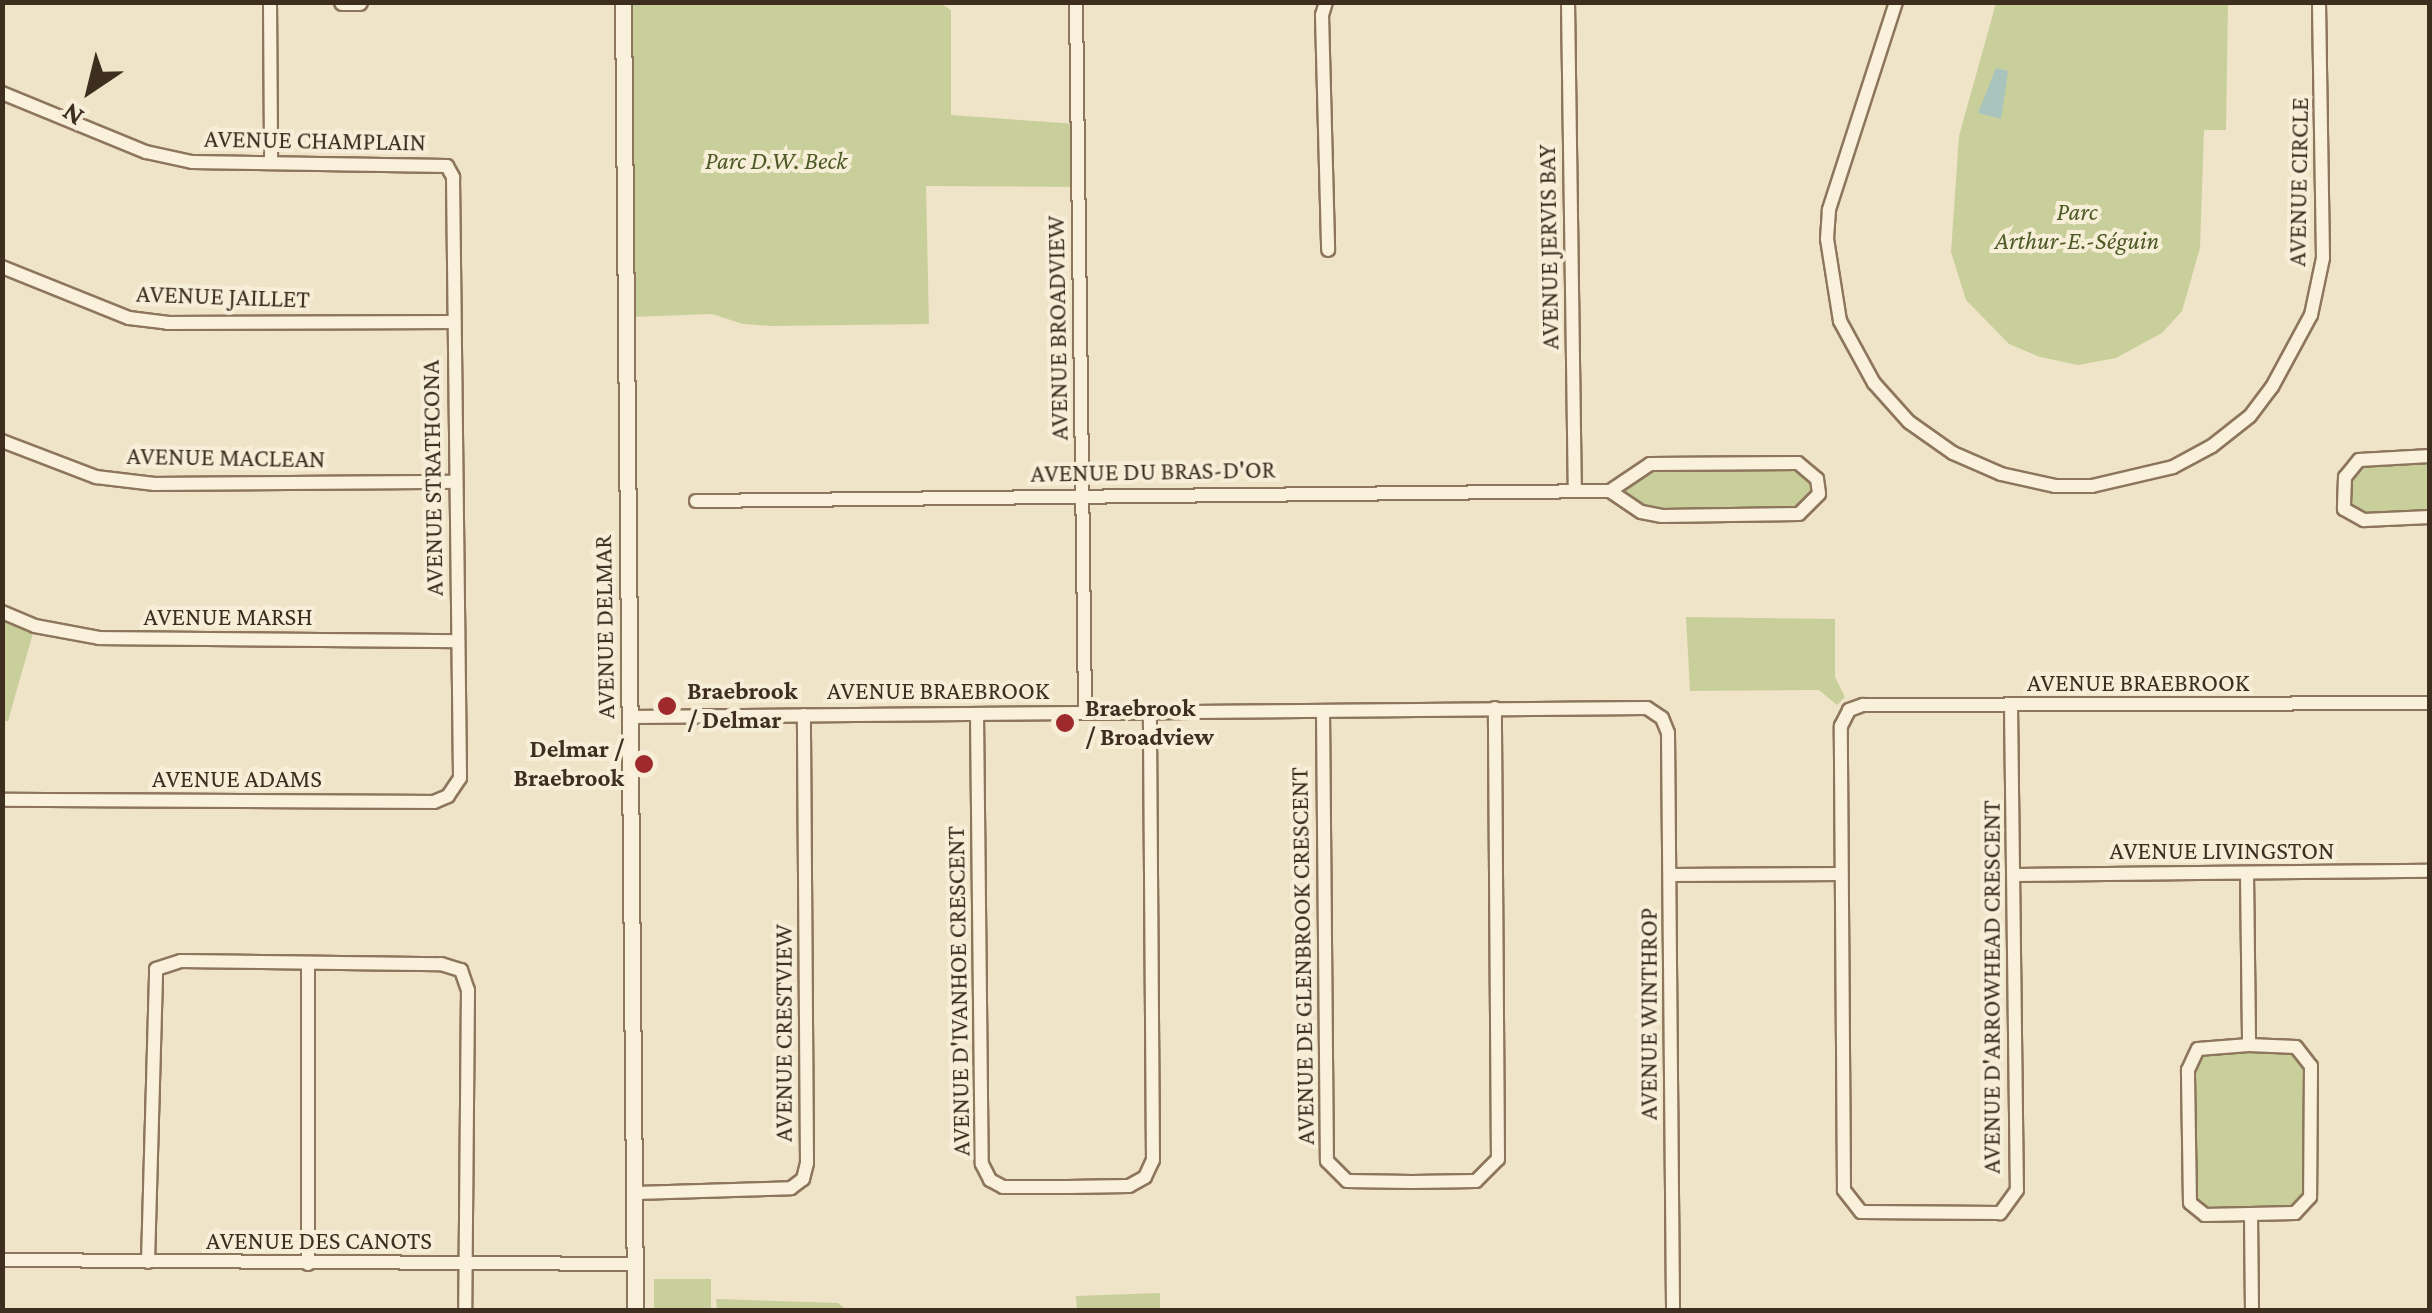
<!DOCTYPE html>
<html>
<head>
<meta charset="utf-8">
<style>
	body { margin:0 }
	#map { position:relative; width:2432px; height:1313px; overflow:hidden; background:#f0e4c8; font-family:"Crimson Pro",serif }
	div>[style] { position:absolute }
	.green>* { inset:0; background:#c9cf9b; transform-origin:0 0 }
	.water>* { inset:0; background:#a9c4bc }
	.roads { filter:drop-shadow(2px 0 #8d765c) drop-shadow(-2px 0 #8d765c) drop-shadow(0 2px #8d765c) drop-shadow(0 -2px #8d765c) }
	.minor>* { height:12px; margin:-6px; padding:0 6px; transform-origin:6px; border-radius:6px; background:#faf1dc }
	.tertiary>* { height:15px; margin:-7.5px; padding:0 7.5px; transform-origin:7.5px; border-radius:7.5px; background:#faf1dc }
	.dots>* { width:28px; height:28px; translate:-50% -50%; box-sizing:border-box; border:5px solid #f7eed8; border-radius:50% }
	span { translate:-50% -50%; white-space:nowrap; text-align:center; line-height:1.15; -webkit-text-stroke:8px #f7eed8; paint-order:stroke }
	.street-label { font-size:25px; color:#3d2e20 }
	.park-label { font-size:25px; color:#4d5a26; font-style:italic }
	.poi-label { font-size:25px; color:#3d2e20; font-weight:700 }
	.left { translate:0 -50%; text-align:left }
	.right { translate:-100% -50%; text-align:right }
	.frame { position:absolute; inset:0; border:5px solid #3d2e20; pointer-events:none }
	.north { position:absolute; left:40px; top:40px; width:100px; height:100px; -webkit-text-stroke:8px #f7eed8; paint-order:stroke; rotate:215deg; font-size:28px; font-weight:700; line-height:40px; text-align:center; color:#3d2e20 }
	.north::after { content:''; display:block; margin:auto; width:35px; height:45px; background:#3d2e20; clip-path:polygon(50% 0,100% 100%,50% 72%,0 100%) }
</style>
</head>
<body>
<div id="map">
	<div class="green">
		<i style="clip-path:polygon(623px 3px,940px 3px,951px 10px,951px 115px,1077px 124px,1079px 187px,926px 186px,929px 324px,771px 326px,743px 324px,712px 314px,629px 317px)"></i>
		<i style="clip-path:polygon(1996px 3px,2228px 3px,2226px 130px,2204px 130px,2200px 248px,2182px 311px,2162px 333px,2116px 358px,2078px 365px,2040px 357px,2009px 344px,1966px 300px,1951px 252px,1959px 136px)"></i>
		<i style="clip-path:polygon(2429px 456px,2429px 517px,2364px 520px,2344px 509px,2345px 477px,2359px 460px)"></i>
		<i style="clip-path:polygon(1650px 464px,1809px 469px,1819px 494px,1799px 514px,1662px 516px,1610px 491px)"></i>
		<i style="clip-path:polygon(2px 613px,35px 626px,8px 721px,3px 721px)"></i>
		<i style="clip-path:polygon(1686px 617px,1835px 619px,1835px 677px,1845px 697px,1837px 705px,1819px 690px,1690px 691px)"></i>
		<i style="clip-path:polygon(2296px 1047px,2311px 1066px,2304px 1207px,2205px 1215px,2190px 1203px,2192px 1058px,2199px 1049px)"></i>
		<i style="left:654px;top:1279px;width:57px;height:31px"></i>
		<i style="clip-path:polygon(1160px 1293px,1160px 1310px,1077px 1310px,1076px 1296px)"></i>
		<i style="clip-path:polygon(716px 1299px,838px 1303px,847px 1310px,717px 1310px)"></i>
	</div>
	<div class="water">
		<i style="clip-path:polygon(1996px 68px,2008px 71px,2001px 119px,1978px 113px)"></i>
	</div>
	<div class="roads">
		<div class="minor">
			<i style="left:270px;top:2px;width:159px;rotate:89.6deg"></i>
			<i style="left:1076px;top:2px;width:711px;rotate:89.27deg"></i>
			<i style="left:1326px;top:2px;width:14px;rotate:107deg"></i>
			<i style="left:1322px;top:15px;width:235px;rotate:88.5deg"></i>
			<i style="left:1568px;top:2px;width:489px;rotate:89.2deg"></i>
			<i style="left:1896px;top:2px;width:219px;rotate:107.9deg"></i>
			<i style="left:1829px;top:210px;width:29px;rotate:94deg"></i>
			<i style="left:1827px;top:239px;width:83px;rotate:81deg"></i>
			<i style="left:1840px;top:321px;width:71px;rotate:61.3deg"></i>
			<i style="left:1874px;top:383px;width:52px;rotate:48.1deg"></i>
			<i style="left:1909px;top:422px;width:54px;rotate:35.2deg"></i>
			<i style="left:1953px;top:453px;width:52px;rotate:23.6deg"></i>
			<i style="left:2001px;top:474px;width:55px;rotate:12.5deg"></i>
			<i style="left:2055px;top:486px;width:37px"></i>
			<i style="left:2092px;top:486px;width:83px;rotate:-13.2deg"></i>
			<i style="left:2173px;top:467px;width:44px;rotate:-28.3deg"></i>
			<i style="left:2212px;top:446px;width:48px;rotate:-38.3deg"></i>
			<i style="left:2250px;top:416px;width:36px;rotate:-53deg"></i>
			<i style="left:2272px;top:387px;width:82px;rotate:-61.6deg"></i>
			<i style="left:2311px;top:315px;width:58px;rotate:-78.1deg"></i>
			<i style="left:2323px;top:258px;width:256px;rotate:-90.9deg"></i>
			<i style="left:2px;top:93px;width:156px;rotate:22.3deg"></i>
			<i style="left:146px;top:152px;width:47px;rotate:12.3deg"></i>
			<i style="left:192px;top:162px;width:255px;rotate:0.9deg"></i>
			<i style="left:447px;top:166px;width:13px;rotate:61deg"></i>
			<i style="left:453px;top:177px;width:601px;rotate:89.33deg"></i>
			<i style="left:460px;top:778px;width:22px;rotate:124deg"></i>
			<i style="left:448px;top:796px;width:15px;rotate:157deg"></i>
			<i style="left:434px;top:802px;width:432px;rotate:-179.7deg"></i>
			<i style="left:2px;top:267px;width:137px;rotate:21.9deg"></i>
			<i style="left:129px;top:318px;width:38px;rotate:7deg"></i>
			<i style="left:167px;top:323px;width:285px;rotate:-0.2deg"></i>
			<i style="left:2px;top:441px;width:101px;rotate:21deg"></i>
			<i style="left:96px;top:477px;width:59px;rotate:6.8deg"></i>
			<i style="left:155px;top:484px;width:301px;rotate:-0.4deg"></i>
			<i style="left:2430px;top:456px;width:71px;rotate:176.8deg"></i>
			<i style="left:2359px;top:460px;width:22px;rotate:129deg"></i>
			<i style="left:2345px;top:477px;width:32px;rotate:92deg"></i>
			<i style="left:2344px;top:509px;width:23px;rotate:29deg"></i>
			<i style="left:2364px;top:520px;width:66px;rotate:-2.6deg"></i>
			<i style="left:1798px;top:463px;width:25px;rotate:40deg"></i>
			<i style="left:1817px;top:479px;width:15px;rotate:82deg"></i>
			<i style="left:1819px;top:494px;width:28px;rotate:135deg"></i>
			<i style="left:1799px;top:514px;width:137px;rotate:179.2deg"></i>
			<i style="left:1662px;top:516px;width:21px;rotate:-169deg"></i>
			<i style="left:1641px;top:512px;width:37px;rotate:-146deg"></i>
			<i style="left:1610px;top:491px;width:48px;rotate:-34deg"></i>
			<i style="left:1650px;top:464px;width:148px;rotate:-0.4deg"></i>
			<i style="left:696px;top:501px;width:914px;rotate:-0.63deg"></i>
			<i style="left:2px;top:612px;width:36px;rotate:23deg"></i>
			<i style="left:35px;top:626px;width:65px;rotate:10.6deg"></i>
			<i style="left:99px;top:638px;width:359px;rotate:0.5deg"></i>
			<i style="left:2011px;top:706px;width:484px;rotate:89.3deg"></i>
			<i style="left:2017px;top:1190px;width:29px;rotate:126deg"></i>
			<i style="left:2000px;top:1213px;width:139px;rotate:-179.6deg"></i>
			<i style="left:1861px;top:1212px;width:28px;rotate:-128deg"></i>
			<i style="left:1844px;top:1190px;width:464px;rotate:-90.4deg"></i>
			<i style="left:1841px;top:726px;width:18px;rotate:-63deg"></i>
			<i style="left:1849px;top:710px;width:15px;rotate:-20deg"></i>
			<i style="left:1863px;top:705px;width:567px;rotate:-0.2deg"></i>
			<i style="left:1323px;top:711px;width:450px;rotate:89.5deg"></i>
			<i style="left:1327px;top:1161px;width:28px;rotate:45deg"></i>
			<i style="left:1347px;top:1181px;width:65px;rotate:0.9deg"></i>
			<i style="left:1412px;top:1182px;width:64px;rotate:-0.9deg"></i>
			<i style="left:1476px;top:1181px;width:31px;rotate:-45deg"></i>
			<i style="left:1498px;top:1159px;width:451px;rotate:-90.4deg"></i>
			<i style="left:977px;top:714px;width:450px;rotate:89.4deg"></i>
			<i style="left:982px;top:1164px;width:18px;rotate:63deg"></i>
			<i style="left:990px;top:1180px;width:15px;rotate:28deg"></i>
			<i style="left:1003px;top:1187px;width:64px"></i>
			<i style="left:1067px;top:1187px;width:62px;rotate:-0.9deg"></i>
			<i style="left:1129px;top:1186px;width:18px;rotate:-29deg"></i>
			<i style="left:1145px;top:1177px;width:19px;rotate:-65deg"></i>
			<i style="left:1153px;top:1160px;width:448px;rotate:-90.4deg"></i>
			<i style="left:631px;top:717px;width:1016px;rotate:-0.51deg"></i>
			<i style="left:1647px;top:708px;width:18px;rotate:34deg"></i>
			<i style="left:1662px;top:718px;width:16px;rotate:68deg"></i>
			<i style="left:1668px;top:733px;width:577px;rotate:89.5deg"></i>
			<i style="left:2247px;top:874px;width:171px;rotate:89.3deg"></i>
			<i style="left:1670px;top:875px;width:171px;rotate:-0.3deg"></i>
			<i style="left:2015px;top:875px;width:415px;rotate:-0.6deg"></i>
			<i style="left:2249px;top:1045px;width:47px;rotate:2.4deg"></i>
			<i style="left:2296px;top:1047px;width:24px;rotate:52deg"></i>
			<i style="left:2311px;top:1066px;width:131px;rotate:90.4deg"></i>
			<i style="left:2310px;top:1197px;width:22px;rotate:133deg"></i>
			<i style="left:2295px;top:1213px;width:90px;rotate:178.7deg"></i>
			<i style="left:2205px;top:1215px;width:19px;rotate:-141deg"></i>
			<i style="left:2190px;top:1203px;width:133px;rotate:-90.9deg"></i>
			<i style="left:2188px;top:1070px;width:23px;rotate:-65deg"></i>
			<i style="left:2198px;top:1049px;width:51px;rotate:-4.5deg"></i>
			<i style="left:636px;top:1193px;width:155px;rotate:-1.8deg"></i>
			<i style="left:791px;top:1188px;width:15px;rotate:-37deg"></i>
			<i style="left:803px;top:1179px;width:16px;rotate:-76deg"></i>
			<i style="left:807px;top:1163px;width:448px;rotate:-90.4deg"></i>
			<i style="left:2251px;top:1215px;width:95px;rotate:89.4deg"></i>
			<i style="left:2px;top:1260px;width:632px;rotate:0.36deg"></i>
			<i style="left:148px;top:1262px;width:293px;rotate:-88.4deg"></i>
			<i style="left:156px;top:969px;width:26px;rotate:-18deg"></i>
			<i style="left:181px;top:961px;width:260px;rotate:0.7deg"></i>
			<i style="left:441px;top:964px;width:21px;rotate:17deg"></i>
			<i style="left:461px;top:970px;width:21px;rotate:71deg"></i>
			<i style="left:468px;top:990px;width:320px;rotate:90.5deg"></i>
			<i style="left:308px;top:1264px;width:301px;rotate:-90deg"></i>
		</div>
		<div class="tertiary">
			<i style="left:342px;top:2px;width:17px"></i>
			<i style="left:623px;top:2px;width:1308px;rotate:89.47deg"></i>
		</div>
	</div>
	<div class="dots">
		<i style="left:667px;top:706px;background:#9e2a2b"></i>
		<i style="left:1065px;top:723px;background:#9e2a2b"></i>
		<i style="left:644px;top:764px;background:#9e2a2b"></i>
	</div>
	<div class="street-label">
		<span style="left:315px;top:141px;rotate:1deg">AVENUE CHAMPLAIN</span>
		<span style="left:2299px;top:182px;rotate:-89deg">AVENUE CIRCLE</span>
		<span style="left:1549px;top:247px;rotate:-91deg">AVENUE JERVIS BAY</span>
		<span style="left:223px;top:297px;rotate:2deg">AVENUE JAILLET</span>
		<span style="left:1058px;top:328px;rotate:-91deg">AVENUE BROADVIEW</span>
		<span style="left:226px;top:458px;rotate:1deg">AVENUE MACLEAN</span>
		<span style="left:1153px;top:472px;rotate:-1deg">AVENUE DU BRAS-D'OR</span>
		<span style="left:433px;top:478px;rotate:-91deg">AVENUE STRATHCONA</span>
		<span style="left:228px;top:617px">AVENUE MARSH</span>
		<span style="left:605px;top:627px;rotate:-91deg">AVENUE DELMAR</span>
		<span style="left:2138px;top:683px">AVENUE BRAEBROOK</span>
		<span style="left:938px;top:691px">AVENUE BRAEBROOK</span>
		<span style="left:237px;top:779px">AVENUE ADAMS</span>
		<span style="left:2222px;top:851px">AVENUE LIVINGSTON</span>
		<span style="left:1303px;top:956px;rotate:-91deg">AVENUE DE GLENBROOK CRESCENT</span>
		<span style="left:1992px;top:987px;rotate:-90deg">AVENUE D'ARROWHEAD CRESCENT</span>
		<span style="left:959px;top:991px;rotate:-91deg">AVENUE D'IVANHOE CRESCENT</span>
		<span style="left:1649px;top:1014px;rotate:-90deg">AVENUE WINTHROP</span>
		<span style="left:784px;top:1033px;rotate:-90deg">AVENUE CRESTVIEW</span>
		<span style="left:319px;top:1241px">AVENUE DES CANOTS</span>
	</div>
	<div class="park-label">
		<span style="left:776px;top:161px">Parc D.W. Beck</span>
		<span style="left:2077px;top:227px">Parc<br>Arthur-E.-Séguin</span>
	</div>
	<div class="poi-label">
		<span class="left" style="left:687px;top:706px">Braebrook<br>/ Delmar</span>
		<span class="left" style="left:1085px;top:723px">Braebrook<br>/ Broadview</span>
		<span class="right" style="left:624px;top:764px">Delmar /<br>Braebrook</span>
	</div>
	<div class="frame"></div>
	<div class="north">N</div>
</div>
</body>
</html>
